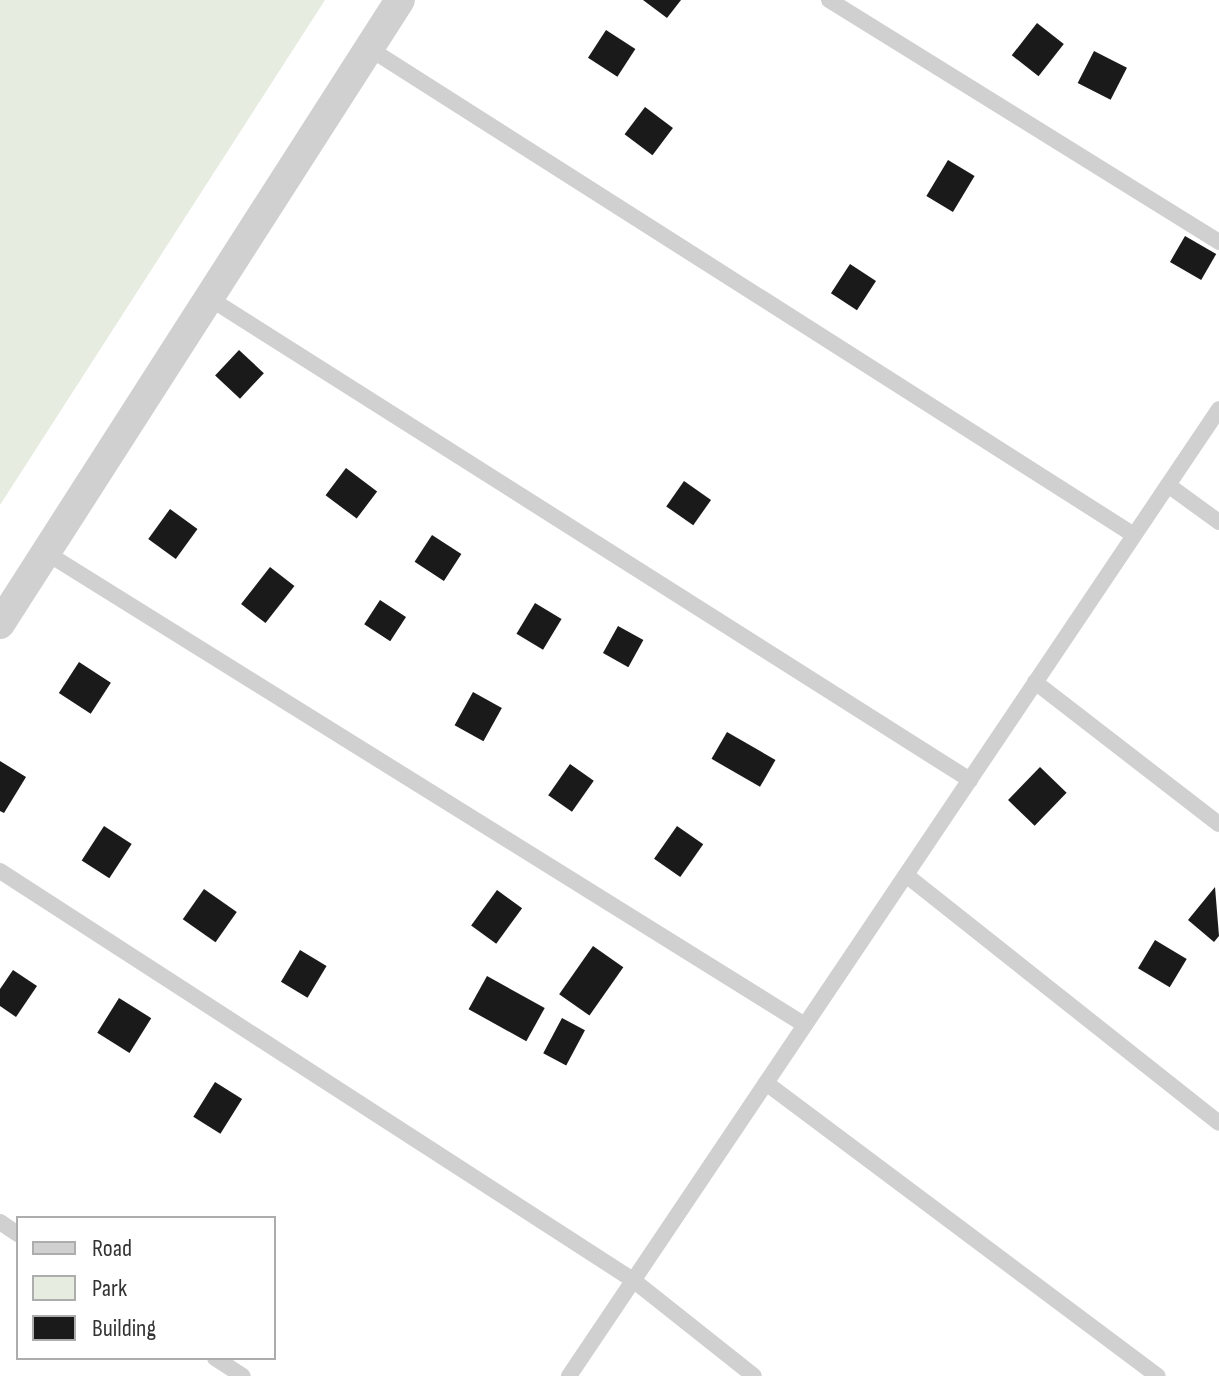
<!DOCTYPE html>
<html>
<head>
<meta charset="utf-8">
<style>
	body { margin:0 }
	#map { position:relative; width:1219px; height:1376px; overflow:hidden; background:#fff; font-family:"Sofia Sans Condensed",sans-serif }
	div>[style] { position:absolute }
	.green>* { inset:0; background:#e6ecdf }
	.building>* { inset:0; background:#1a1a1a; transform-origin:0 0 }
	.service>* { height:16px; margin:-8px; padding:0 8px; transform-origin:8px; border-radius:8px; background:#d0d0d0 }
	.minor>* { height:30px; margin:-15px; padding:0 15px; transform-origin:15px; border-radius:15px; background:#d0d0d0 }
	span { translate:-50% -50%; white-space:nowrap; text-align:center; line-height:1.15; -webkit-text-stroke:8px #fff; paint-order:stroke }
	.legend { position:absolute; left:16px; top:1216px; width:260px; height:144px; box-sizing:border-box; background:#fff; border:2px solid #adadad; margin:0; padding:10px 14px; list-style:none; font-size:24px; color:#333 }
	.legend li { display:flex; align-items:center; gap:16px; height:40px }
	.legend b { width:40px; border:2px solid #adadad }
</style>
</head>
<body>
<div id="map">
	<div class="green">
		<i style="clip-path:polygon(0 0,325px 0,0 505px)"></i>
	</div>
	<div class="building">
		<i style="clip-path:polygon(643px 0,681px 0,667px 18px)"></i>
		<i style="left:1037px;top:23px;width:34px;height:41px;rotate:38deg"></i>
		<i style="left:606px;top:30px;width:35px;height:33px;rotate:33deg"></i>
		<i style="left:1094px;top:51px;width:37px;height:36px;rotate:27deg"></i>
		<i style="left:645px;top:107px;width:35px;height:34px;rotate:37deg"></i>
		<i style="left:948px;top:160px;width:31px;height:42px;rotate:31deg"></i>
		<i style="left:1185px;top:236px;width:36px;height:30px;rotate:30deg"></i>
		<i style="left:850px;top:264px;width:31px;height:35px;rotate:33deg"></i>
		<i style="left:239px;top:350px;width:34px;height:35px;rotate:43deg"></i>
		<i style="left:346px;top:468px;width:39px;height:34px;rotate:37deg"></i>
		<i style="left:684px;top:481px;width:33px;height:31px;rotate:35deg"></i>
		<i style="left:170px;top:509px;width:34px;height:37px;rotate:36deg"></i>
		<i style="left:432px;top:535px;width:35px;height:32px;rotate:33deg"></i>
		<i style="left:270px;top:567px;width:31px;height:47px;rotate:38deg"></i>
		<i style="left:380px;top:600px;width:31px;height:29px;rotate:33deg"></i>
		<i style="left:535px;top:603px;width:31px;height:36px;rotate:31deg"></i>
		<i style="left:618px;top:626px;width:29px;height:31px;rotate:29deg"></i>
		<i style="left:79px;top:662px;width:38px;height:37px;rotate:33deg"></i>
		<i style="left:473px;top:692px;width:33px;height:38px;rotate:29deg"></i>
		<i style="left:727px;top:732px;width:56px;height:31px;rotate:30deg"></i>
		<i style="clip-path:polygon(0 761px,26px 777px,4px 813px,0 811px)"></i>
		<i style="left:570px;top:764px;width:29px;height:38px;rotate:35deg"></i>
		<i style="left:1040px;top:767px;width:37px;height:46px;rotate:44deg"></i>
		<i style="left:104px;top:826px;width:33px;height:41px;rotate:33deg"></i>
		<i style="left:677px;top:826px;width:32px;height:40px;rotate:35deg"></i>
		<i style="clip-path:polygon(1215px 887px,1219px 936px,1214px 942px,1188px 920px)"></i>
		<i style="left:204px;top:889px;width:40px;height:37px;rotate:35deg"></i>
		<i style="left:497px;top:890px;width:31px;height:44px;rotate:36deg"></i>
		<i style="left:1155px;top:940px;width:37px;height:33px;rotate:31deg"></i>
		<i style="left:593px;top:946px;width:37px;height:59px;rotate:35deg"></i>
		<i style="left:300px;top:950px;width:31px;height:37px;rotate:31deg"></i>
		<i style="clip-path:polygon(13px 970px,37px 986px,16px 1017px,0 1006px,0 989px)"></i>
		<i style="left:487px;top:976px;width:66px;height:38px;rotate:29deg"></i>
		<i style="left:119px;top:998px;width:38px;height:41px;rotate:32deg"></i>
		<i style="left:562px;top:1018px;width:26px;height:40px;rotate:28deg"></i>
		<i style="left:215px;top:1082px;width:32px;height:41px;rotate:32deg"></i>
	</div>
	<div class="service">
		<i style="left:829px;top:0;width:459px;rotate:31.8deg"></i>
		<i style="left:367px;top:47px;width:909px;rotate:32.47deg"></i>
		<i style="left:209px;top:298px;width:901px;rotate:32.35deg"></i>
		<i style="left:1168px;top:485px;width:63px;rotate:36deg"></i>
		<i style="left:45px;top:552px;width:895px;rotate:31.9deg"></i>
		<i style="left:1035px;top:682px;width:232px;rotate:37.7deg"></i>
		<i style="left:0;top:871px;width:754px;rotate:32.87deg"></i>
		<i style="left:633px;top:1280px;width:154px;rotate:38.4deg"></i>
		<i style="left:906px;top:875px;width:399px;rotate:38.4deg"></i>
		<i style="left:766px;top:1083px;width:489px;rotate:36.8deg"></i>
		<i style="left:0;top:1222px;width:22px;rotate:34deg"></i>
		<i style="left:215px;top:1358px;width:33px;rotate:33deg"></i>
		<i style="left:569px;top:1376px;width:1165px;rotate:-56.09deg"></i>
	</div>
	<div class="minor">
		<i style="left:0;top:624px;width:741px;rotate:-57.34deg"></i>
	</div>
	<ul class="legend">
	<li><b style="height:10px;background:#d0d0d0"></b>Road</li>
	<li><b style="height:22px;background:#e6ecdf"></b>Park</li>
	<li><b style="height:22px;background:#1a1a1a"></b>Building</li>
	</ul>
</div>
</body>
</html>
